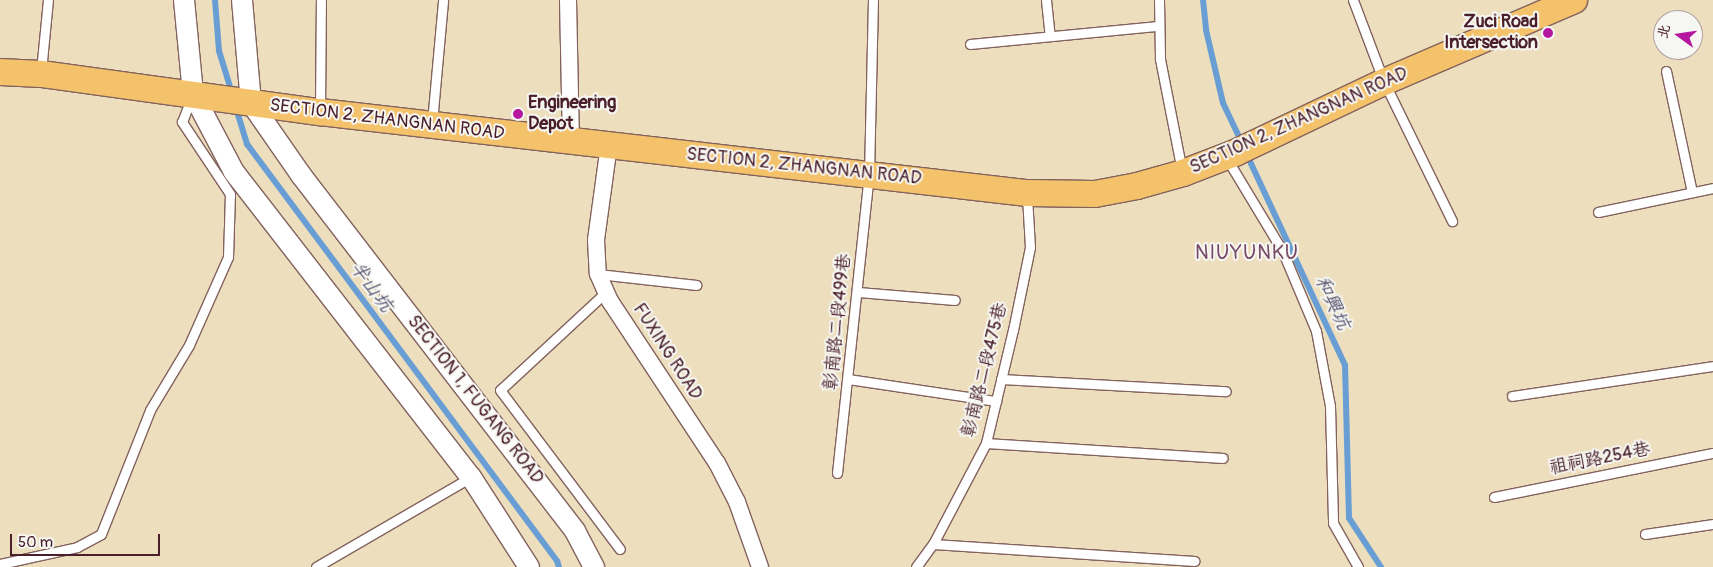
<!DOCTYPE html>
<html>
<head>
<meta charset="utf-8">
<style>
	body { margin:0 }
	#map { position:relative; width:1713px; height:567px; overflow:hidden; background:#eddfbd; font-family:Pangolin,"LXGW WenKai TC",sans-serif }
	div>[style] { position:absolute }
	.stream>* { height:6px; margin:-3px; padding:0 3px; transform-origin:3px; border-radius:3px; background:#699ed5 }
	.roads { filter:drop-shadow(1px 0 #83625e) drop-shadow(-1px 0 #83625e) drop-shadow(0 1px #83625e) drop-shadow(0 -1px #83625e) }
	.service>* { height:9px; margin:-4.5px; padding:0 4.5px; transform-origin:4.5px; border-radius:4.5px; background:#fff }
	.minor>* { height:16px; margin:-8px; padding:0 8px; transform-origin:8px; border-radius:8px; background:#fff }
	.tertiary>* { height:20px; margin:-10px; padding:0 10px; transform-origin:10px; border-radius:10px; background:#fff }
	.primary>* { height:26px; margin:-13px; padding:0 13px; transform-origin:13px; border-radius:13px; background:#f3c26a }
	.dots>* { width:14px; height:14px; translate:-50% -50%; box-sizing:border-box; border:2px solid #f6f6f2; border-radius:50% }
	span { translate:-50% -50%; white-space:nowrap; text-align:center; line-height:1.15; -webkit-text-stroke:4px #f6f6f2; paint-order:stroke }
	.poi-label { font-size:18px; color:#4a1f2b; font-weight:700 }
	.right { translate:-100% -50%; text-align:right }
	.left { translate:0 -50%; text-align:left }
	.street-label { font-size:18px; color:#4a1f2b }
	.water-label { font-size:19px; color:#56526f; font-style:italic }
	.quarter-label { font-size:20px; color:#784a68; letter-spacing:1px }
	.north { position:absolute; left:1653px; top:10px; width:50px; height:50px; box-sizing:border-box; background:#f6f6f2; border:1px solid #b1a0a2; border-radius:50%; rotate:284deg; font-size:14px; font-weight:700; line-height:20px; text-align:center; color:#4a1f2b }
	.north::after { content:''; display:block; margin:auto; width:18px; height:22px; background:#b5179e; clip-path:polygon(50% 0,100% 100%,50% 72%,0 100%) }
	.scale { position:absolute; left:10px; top:534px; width:150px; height:22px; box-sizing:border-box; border:2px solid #4a1f2b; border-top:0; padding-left:6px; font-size:15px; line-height:18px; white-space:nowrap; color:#4a1f2b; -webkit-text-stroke:4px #f6f6f2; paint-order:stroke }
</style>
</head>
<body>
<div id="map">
	<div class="stream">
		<i style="left:215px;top:0;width:51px;rotate:85.5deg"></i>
		<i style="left:219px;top:51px;width:44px;rotate:72.8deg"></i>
		<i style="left:1203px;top:0;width:30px;rotate:84deg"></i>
		<i style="left:1206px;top:30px;width:75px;rotate:76.9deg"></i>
		<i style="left:1223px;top:103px;width:44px;rotate:64.6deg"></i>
		<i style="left:236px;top:108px;width:38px;rotate:73deg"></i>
		<i style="left:247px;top:144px;width:520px;rotate:53.37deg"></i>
		<i style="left:557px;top:561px;width:6px;rotate:72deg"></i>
		<i style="left:1247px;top:155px;width:232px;rotate:65deg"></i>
		<i style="left:1345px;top:365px;width:153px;rotate:88.5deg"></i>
		<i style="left:1349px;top:518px;width:59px;rotate:56.9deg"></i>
	</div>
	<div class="roads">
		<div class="service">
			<i style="left:1046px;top:0;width:36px;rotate:84deg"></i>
			<i style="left:1159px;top:0;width:59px;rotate:89deg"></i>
			<i style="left:1160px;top:59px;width:114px;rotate:78.9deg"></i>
			<i style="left:1353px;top:0;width:88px;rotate:69.3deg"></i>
			<i style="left:1384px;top:82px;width:155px;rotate:63.9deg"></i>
			<i style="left:970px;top:44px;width:189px;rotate:-5.5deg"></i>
			<i style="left:41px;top:71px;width:71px;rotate:-84.4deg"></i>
			<i style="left:1666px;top:71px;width:124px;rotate:77.9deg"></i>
			<i style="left:320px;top:109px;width:109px;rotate:-89.5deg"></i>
			<i style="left:432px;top:122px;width:122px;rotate:-84.8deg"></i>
			<i style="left:1227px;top:159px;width:106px;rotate:58.9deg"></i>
			<i style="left:1282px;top:250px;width:88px;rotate:67.2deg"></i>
			<i style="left:1316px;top:331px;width:76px;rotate:79.4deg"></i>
			<i style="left:1330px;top:406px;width:117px;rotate:88.5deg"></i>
			<i style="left:1333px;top:523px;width:51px;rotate:60.4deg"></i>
			<i style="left:1598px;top:212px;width:117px;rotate:-11.8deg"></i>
			<i style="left:598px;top:274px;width:99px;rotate:6.4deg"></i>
			<i style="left:606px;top:292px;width:144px;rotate:137.2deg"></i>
			<i style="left:500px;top:390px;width:199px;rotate:53deg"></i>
			<i style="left:858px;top:292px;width:97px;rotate:4.7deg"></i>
			<i style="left:848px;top:379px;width:150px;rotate:8.5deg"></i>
			<i style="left:1001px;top:379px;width:225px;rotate:3.1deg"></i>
			<i style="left:1512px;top:396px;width:203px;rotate:-8.5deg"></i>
			<i style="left:986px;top:443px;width:237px;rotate:3.6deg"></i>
			<i style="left:837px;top:473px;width:300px;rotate:-83.9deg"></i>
			<i style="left:869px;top:175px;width:175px;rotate:-88.7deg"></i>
			<i style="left:1494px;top:497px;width:223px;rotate:-11.4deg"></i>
			<i style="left:1645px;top:534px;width:69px;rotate:-8.4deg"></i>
			<i style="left:933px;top:544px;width:262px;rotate:3.7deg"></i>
			<i style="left:0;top:564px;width:79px;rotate:-12.4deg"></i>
			<i style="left:77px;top:547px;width:27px;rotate:-28deg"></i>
			<i style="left:101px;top:534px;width:133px;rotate:-68.4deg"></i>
			<i style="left:150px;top:410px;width:76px;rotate:-59deg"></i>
			<i style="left:189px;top:345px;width:96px;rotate:-66.1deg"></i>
			<i style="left:228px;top:257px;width:63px;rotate:-88.2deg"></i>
			<i style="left:230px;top:194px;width:87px;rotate:-123.7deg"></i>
			<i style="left:182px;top:122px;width:28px;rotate:-69deg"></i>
			<i style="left:316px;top:567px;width:179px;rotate:-30.1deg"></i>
			<i style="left:916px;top:567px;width:29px;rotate:-54deg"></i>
			<i style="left:933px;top:544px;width:114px;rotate:-62.3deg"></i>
			<i style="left:986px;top:443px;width:116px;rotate:-76.6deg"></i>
			<i style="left:1013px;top:330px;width:85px;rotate:-78.4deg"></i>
			<i style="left:1030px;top:247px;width:51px;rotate:-93.4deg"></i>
		</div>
		<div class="minor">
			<i style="left:568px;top:0;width:141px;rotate:88.8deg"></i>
			<i style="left:609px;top:145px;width:96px;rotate:97.8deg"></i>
			<i style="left:596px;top:240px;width:34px;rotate:87deg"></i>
			<i style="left:598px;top:274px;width:30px;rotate:66deg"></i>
			<i style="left:610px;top:301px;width:194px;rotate:56.6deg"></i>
			<i style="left:717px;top:463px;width:44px;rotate:62.9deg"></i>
			<i style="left:737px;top:502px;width:69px;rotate:70.5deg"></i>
		</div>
		<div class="tertiary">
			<i style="left:184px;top:0;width:94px;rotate:84.5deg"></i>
			<i style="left:193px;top:94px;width:88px;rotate:62.3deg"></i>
			<i style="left:234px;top:172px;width:386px;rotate:52.2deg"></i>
			<i style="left:471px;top:477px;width:107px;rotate:57.2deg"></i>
			<i style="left:242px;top:0;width:103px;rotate:85deg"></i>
			<i style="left:251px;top:103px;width:88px;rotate:55.2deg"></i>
			<i style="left:301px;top:175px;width:449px;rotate:52.4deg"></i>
			<i style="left:575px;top:531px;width:41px;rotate:62.2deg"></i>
		</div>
		<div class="primary">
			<i style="left:0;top:72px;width:41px;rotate:2.8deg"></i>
			<i style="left:41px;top:74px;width:282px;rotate:7.8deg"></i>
			<i style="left:320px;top:112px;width:712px;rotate:6.54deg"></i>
			<i style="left:1027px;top:193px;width:68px;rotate:0.8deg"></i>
			<i style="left:1095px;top:194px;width:43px;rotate:-10.8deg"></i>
			<i style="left:1137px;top:186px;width:48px;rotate:-15.8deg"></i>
			<i style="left:1183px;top:173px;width:56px;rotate:-21deg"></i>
			<i style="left:1235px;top:153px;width:165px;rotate:-25.5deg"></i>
			<i style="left:1384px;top:82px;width:207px;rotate:-23.3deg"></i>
		</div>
	</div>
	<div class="dots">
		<i style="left:1548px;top:33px;background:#b5179e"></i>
		<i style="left:518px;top:114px;background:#b5179e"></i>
	</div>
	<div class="poi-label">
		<span class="right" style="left:1538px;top:33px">Zuci Road<br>Intersection</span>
		<span class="left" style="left:528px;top:114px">Engineering<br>Depot</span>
	</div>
	<div class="street-label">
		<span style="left:387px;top:120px;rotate:7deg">SECTION 2, ZHANGNAN ROAD</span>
		<span style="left:1299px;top:121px;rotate:-24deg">SECTION 2, ZHANGNAN ROAD</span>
		<span style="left:804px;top:167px;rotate:6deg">SECTION 2, ZHANGNAN ROAD</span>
		<span style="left:838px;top:322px;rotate:-84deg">彰南路二段499巷</span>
		<span style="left:667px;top:352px;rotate:57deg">FUXING ROAD</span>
		<span style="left:985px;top:370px;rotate:-76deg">彰南路二段475巷</span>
		<span style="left:475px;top:400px;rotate:52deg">SECTION 1, FUGANG ROAD</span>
		<span style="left:1600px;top:459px;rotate:-11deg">祖祠路254巷</span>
	</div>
	<div class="water-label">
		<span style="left:371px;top:287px;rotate:54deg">半山坑</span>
		<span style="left:1332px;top:303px;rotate:65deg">和興坑</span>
	</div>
	<div class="quarter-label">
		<span style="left:1247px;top:252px">NIUYUNKU</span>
	</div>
	<div class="north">北</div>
	<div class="scale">50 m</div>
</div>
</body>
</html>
